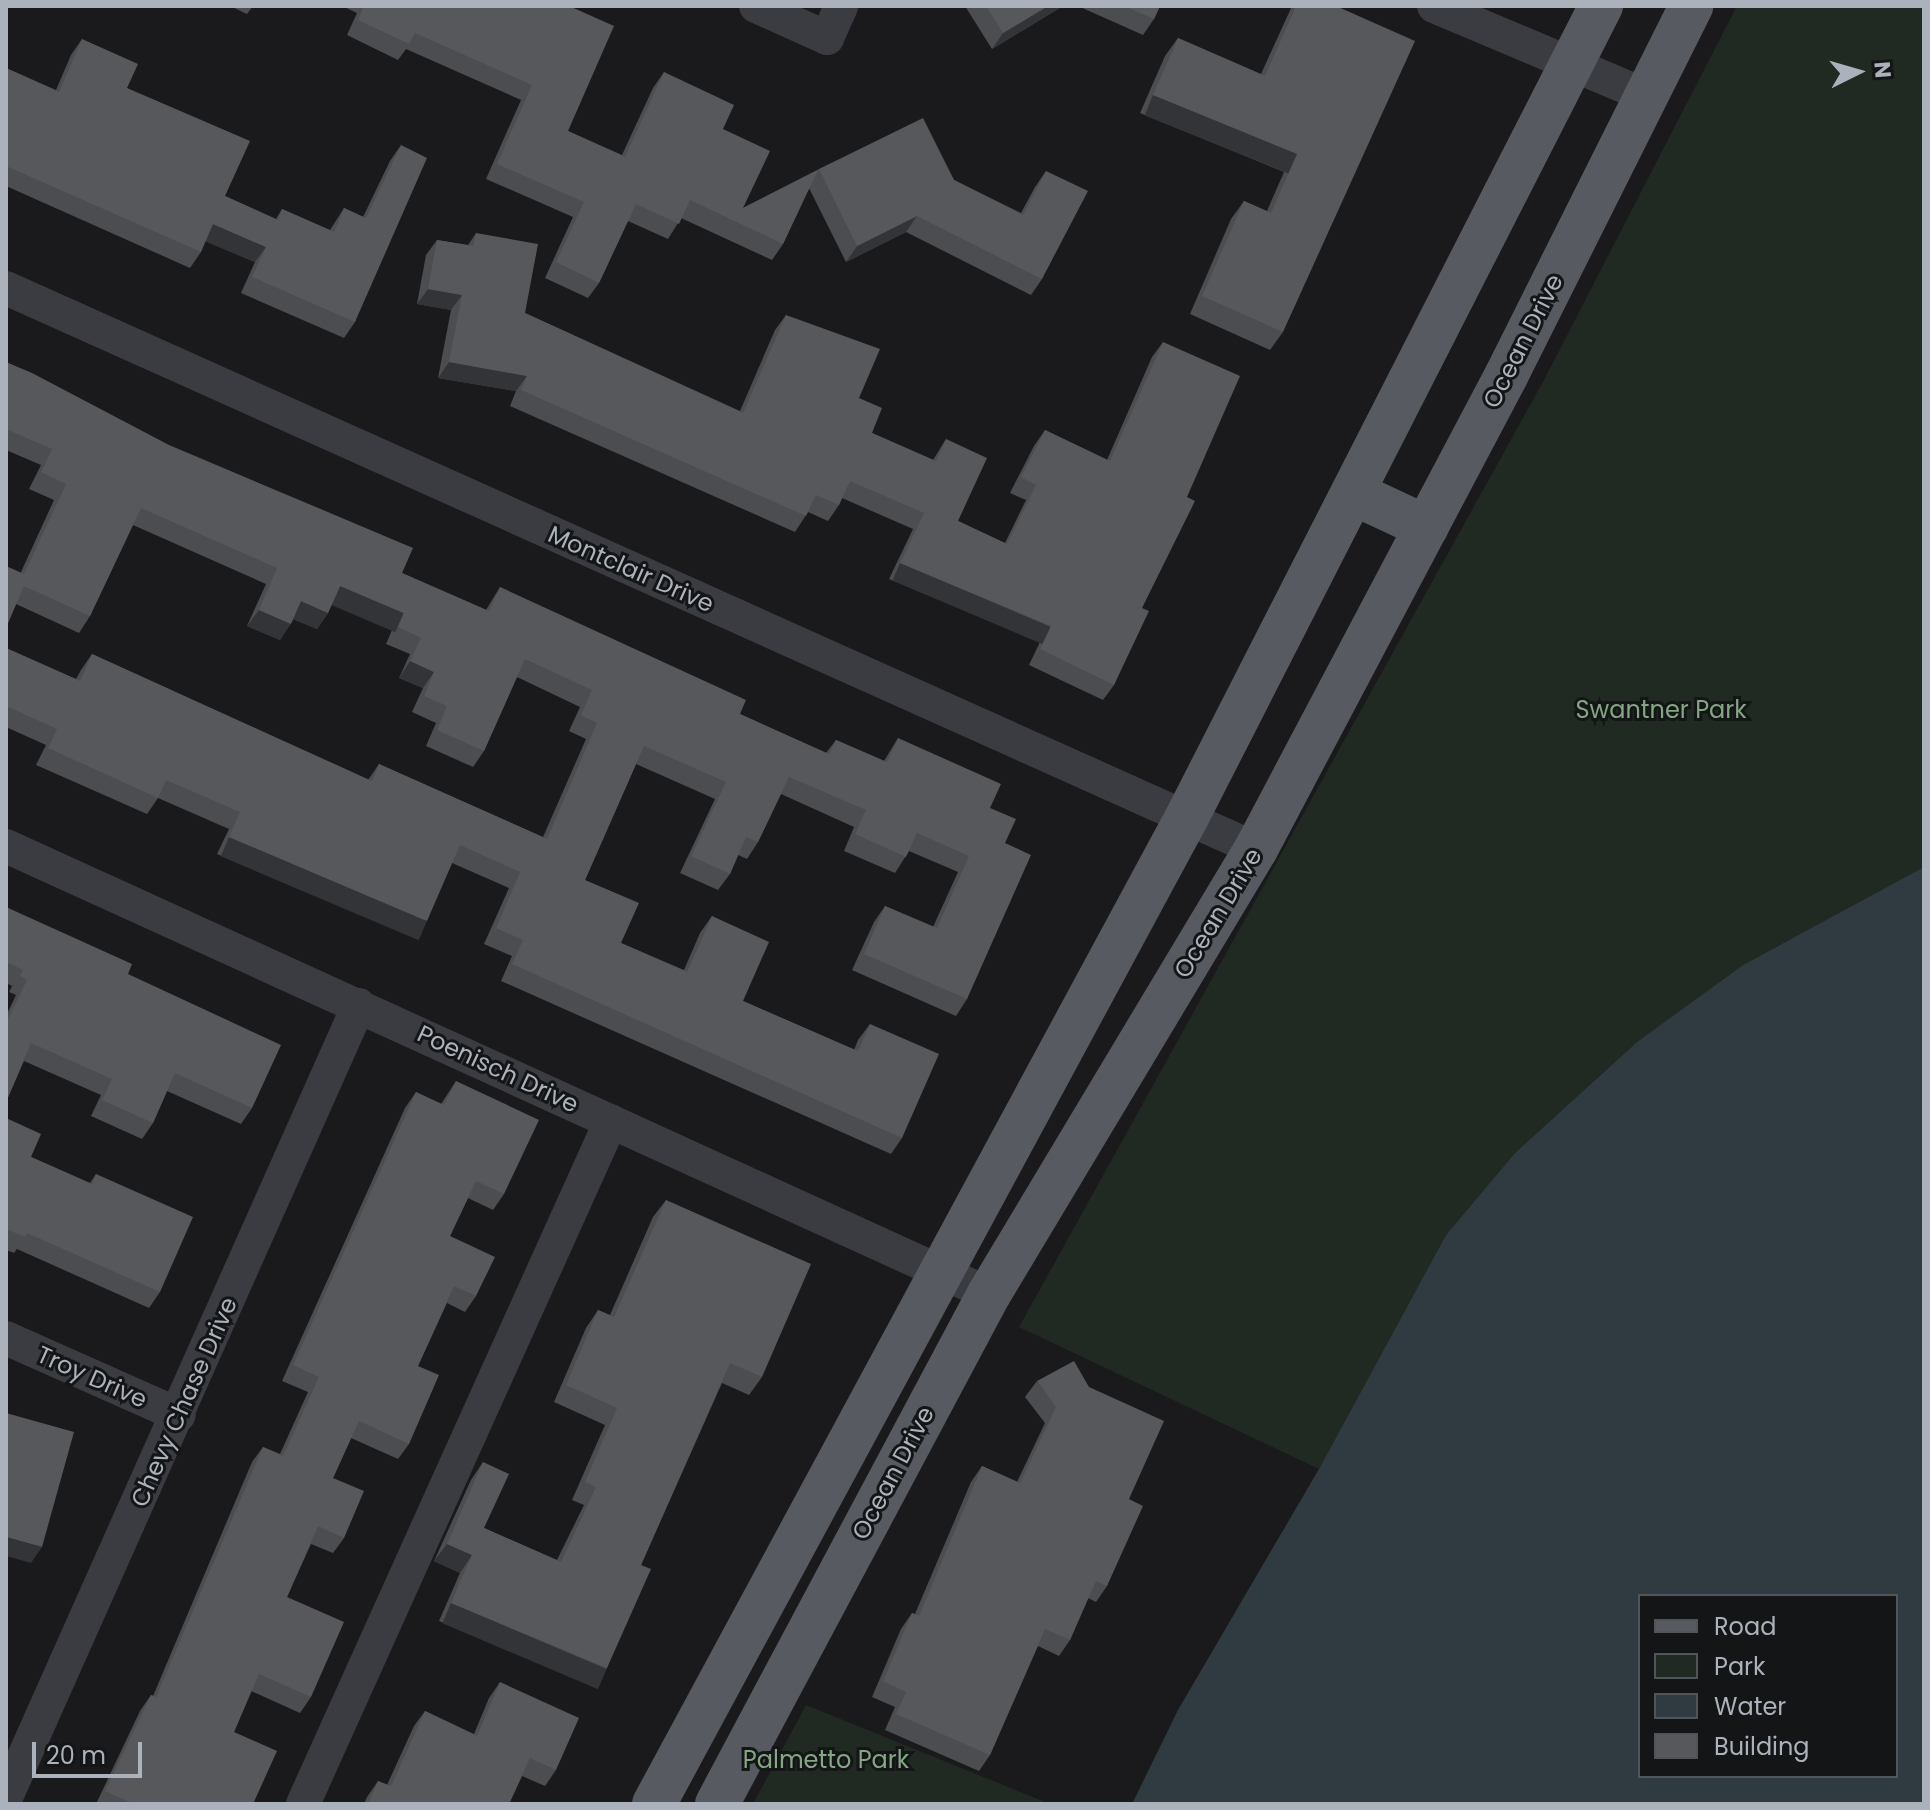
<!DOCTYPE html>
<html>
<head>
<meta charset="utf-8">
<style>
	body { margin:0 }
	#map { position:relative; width:1930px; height:1810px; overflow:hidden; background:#1a1a1c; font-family:Poppins,sans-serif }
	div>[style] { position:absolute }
	.green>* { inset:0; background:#212a22 }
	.water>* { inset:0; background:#2f3b40 }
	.street>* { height:34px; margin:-17px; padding:0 17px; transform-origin:17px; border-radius:17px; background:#3b3c41 }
	.primary>* { height:44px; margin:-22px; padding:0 22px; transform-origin:22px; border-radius:22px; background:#575a60 }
	.wall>* { inset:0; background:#4b4d51 }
	.shaded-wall>* { inset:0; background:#333437; transform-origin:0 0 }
	.building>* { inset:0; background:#56585c }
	span { translate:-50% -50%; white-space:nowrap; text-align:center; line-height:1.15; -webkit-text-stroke:6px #141517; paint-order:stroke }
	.street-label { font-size:24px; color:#acb2bb }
	.park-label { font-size:24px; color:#85a683 }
	.frame { position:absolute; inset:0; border:8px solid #acb2bb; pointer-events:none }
	.legend { position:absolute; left:1638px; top:1594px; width:260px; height:184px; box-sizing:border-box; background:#141517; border:2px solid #515459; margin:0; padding:10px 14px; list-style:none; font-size:24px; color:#acb2bb }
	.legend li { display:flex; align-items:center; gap:16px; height:40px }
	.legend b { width:40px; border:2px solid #515459 }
	.north { position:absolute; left:1818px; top:32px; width:80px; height:80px; -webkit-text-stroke:6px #141517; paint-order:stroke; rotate:85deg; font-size:22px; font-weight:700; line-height:32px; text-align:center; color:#acb2bb }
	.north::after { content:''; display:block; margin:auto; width:28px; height:36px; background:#acb2bb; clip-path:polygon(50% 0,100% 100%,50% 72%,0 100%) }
	.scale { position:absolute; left:32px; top:1742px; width:110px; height:36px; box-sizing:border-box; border:4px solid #acb2bb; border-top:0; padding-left:10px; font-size:24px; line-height:28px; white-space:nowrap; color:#acb2bb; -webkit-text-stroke:6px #141517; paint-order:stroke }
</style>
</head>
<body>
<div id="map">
	<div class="green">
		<i style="clip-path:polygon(1737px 6px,1924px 6px,1924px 867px,1743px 965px,1637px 1042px,1515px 1153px,1446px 1235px,1319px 1469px,1019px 1327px,1544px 380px)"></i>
		<i style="clip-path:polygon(806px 1705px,1050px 1804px,753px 1804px)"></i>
	</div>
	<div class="water">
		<i style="clip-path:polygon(evenodd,1924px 867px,1924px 1804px,1132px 1804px,1178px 1710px,1319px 1469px,1446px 1235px,1515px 1153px,1637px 1042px,1743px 965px,1924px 867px,1640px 1596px,1896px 1596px,1896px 1776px,1640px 1776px,1640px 1596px)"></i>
	</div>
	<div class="street">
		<i style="left:756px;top:6px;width:78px;rotate:24.3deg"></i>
		<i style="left:827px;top:38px;width:35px;rotate:-66deg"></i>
		<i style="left:1434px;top:6px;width:231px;rotate:22.9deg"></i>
		<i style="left:6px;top:288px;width:1370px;rotate:24.17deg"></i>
		<i style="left:6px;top:846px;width:1080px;rotate:24.5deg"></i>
		<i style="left:6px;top:1338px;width:189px;rotate:24deg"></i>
		<i style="left:6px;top:1797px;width:867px;rotate:-65.98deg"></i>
		<i style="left:303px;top:1804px;width:749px;rotate:-65.73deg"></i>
	</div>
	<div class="primary">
		<i style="left:1353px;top:493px;width:81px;rotate:25deg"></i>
		<i style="left:654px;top:1804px;width:1119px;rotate:-61.63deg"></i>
		<i style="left:1186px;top:819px;width:913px;rotate:-62.96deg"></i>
		<i style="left:717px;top:1804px;width:578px;rotate:-61.93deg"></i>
		<i style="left:989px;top:1294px;width:519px;rotate:-59.04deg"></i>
		<i style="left:1256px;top:849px;width:535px;rotate:-62.14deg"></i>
		<i style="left:1506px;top:376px;width:414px;rotate:-63.4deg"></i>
	</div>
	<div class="wall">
		<i style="clip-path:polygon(230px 6px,253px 6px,247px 14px)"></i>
		<i style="clip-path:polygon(342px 6px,569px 6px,568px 131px,622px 155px,653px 88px,664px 72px,723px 129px,743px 208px,819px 169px,954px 180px,1021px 213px,1035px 187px,1046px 171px,1042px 279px,1031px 295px,906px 232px,846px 262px,809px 188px,783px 244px,772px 260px,681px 218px,668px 239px,628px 221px,599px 283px,588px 298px,545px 278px,573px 217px,486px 179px,521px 100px,406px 49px,398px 60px,347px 35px,357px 13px)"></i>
		<i style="clip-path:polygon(965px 6px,1063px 6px,992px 49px)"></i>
		<i style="clip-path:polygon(1078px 6px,1160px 6px,1154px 19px,1143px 35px)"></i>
		<i style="clip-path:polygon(1292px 6px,1336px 6px,1283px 332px,1270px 350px,1190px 314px,1231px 219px,1244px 201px,1267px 211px,1284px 172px,1140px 113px,1165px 56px,1178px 38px,1261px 74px)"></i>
		<i style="clip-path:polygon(82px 39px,225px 196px,276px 219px,282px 209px,330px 230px,344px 208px,363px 217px,390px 161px,401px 145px,355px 322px,344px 338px,241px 293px,255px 262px,205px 241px,201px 252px,190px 268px,6px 186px,6px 68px,56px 90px,71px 55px)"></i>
		<i style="clip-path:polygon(476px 233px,525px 313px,740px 411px,775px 330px,786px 315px,859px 398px,872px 433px,933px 460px,946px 439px,958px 521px,1005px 543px,1026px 500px,1010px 493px,1034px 446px,1045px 430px,1107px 460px,1152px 357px,1163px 342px,1187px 497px,1142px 608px,1114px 685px,1103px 700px,1029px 665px,1040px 642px,889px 579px,913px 529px,842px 498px,839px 505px,828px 521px,808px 512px,795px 532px,510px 406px,516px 391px,438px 378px,451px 310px,417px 304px,426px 255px,437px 240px,468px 245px)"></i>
		<i style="clip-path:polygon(6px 362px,402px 573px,486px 610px,500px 587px,740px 714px,826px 753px,836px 740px,884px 761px,898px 738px,990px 808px,1005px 843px,967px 999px,956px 1016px,852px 970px,874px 922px,885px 906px,933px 927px,958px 872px,909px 851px,895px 873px,844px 851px,854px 827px,781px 794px,758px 842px,747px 859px,738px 855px,730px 874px,718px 890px,680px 873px,715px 799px,636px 764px,585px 880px,621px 943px,684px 970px,700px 933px,712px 916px,743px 1001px,854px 1050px,858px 1040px,870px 1024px,902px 1138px,891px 1154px,501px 981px,512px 956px,484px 944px,509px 888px,452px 863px,415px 937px,217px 854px,229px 829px,158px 798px,147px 814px,36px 765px,46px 745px,6px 727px,6px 648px,76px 679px,81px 670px,92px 654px,368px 780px,379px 764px,543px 837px,586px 739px,569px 731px,580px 707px,517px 677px,484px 751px,473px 767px,426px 746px,436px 723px,412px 712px,423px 688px,399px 678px,410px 654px,386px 644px,392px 630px,332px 604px,328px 613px,317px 629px,293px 619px,280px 640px,247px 626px,266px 584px,133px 525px,90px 616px,79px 633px,16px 604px,21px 572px,54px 500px,29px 489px,41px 465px,6px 450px)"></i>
		<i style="clip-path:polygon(6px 907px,128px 974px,252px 1108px,241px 1124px,167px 1091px,153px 1123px,142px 1139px,91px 1116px,101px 1095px,24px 1061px,6px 1102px,6px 1016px,16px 995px,9px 992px,12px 986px,6px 983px)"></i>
		<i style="clip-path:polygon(456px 1081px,504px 1194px,493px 1210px,468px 1198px,450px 1236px,476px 1296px,465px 1312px,447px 1303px,418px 1366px,409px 1444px,398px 1459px,351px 1438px,333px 1478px,344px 1538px,333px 1553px,311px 1544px,287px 1597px,311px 1697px,300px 1713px,251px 1691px,234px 1732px,253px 1804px,96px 1804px,140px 1711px,151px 1695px,153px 1696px,252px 1462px,263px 1447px,280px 1454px,308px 1392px,282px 1381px,405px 1108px,416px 1092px,441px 1104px)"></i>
		<i style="clip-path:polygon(6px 1118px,31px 1157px,90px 1183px,96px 1174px,160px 1292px,149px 1308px,17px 1249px,14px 1253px,6px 1250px)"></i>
		<i style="clip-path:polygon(666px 1200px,762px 1377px,749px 1395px,722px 1383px,641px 1565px,607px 1668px,594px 1686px,439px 1621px,460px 1573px,434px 1561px,471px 1480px,483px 1462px,484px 1528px,557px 1560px,584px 1505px,572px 1500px,605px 1425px,554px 1402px,586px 1328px,598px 1310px,610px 1315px,653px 1217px)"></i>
		<i style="clip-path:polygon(1037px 1381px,1129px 1499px,1107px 1586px,1096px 1602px,1088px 1598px,1070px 1640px,1059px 1656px,1038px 1646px,990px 1755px,979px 1771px,885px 1730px,895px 1707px,872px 1697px,901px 1629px,912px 1613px,915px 1614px,971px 1482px,982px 1466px,1017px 1482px,1045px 1423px,1025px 1397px)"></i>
		<i style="clip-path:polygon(500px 1682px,556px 1770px,545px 1786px,522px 1776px,509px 1804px,364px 1804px,367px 1797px,378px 1781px,387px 1785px,414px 1726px,425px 1711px,474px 1734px,489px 1698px)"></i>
	</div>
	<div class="shaded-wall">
		<i style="clip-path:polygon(1048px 6px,1063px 6px,992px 49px,1003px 33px)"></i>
		<i style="left:1153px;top:95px;width:156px;height:22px;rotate:22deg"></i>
		<i style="clip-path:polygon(917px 216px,906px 232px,846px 262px,857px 246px)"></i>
		<i style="clip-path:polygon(213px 224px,266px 247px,255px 262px,202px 240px)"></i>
		<i style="clip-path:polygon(428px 289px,462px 295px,451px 310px,417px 304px)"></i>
		<i style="clip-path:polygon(449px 362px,527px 376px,516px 391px,438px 378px)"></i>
		<i style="left:900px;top:563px;width:164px;height:19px;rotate:23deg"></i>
		<i style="left:340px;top:586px;width:69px;height:21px;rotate:23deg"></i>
		<i style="clip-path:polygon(301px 601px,328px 613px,317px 629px,290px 618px)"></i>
		<i style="clip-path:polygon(259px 610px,291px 624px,280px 640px,247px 626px)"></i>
		<i style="clip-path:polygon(410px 661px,434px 672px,423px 688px,399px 678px)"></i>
		<i style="left:229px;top:837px;width:215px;height:21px;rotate:23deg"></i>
		<i style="clip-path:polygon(6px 1537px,42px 1547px,31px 1563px,6px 1556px)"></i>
		<i style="clip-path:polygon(447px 1544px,472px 1555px,460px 1573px,434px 1561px)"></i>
		<i style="left:451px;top:1603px;width:169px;height:22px;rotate:23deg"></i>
	</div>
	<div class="building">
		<i style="clip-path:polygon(364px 6px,569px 6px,614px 26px,568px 131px,625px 157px,664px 72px,734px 105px,723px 129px,770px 151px,743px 208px,818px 170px,783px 244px,690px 200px,679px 224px,636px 204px,599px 283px,556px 262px,584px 202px,497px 164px,532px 85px,415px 33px,409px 44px,358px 20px)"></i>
		<i style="clip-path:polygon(986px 6px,1048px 6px,1003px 33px)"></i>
		<i style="clip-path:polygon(1124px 6px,1160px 6px,1154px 19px)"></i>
		<i style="clip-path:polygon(1296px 6px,1336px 6px,1415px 41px,1283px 332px,1202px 296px,1244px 201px,1271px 213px,1297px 154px,1153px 95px,1178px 38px,1265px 76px)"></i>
		<i style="clip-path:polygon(82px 39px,138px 64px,127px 88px,250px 141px,225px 196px,278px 220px,282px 209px,334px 232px,344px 208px,366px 218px,401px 145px,427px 158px,355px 322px,252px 277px,266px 247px,213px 224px,201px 252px,6px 166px,7px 133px,6px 133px,6px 68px,59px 92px)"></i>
		<i style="clip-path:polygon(923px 118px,954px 180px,1023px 215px,1046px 171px,1088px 191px,1042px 279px,917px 216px,857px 246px,819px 169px)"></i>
		<i style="clip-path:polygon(476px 233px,538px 244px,525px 313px,743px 413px,786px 315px,880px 349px,859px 398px,882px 408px,872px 433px,936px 461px,946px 439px,987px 458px,958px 521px,1007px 544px,1036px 485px,1021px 477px,1045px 430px,1110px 461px,1163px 342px,1240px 376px,1187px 497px,1195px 501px,1142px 608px,1149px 611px,1114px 685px,1040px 649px,1051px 626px,900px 563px,924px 513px,850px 481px,839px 505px,816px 495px,806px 516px,521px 390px,527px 376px,449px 362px,462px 295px,428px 289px,437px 240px,473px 246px)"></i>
		<i style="clip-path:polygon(6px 362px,32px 373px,169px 445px,413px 548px,402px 573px,489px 611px,500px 587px,746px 700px,740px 714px,829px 754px,836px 740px,887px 762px,898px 738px,1001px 784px,990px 808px,1016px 819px,1005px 843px,1031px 855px,967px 999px,864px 954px,885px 906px,937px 928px,969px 856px,917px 833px,906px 857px,855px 834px,866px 810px,789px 777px,758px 842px,746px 837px,730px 874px,691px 856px,726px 782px,644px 746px,585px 880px,639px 903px,621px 943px,687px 972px,712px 916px,769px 942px,743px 1001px,858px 1051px,870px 1024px,939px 1054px,902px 1138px,512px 964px,523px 940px,496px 928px,520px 872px,460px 845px,427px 921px,229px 837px,240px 812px,166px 780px,158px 798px,48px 748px,57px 729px,6px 706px,6px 648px,80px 681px,92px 654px,372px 781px,379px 764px,547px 839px,597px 723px,581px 715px,592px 690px,525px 659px,484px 751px,437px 730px,447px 706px,424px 696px,434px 672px,410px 661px,421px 638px,398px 627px,404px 613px,340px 586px,328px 613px,301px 601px,291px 624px,259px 610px,277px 568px,141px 508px,90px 616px,24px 586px,6px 628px,6px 566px,24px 574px,66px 484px,41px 472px,52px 449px,6px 429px)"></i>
		<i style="clip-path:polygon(6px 907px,132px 964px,128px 974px,281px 1045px,252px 1108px,175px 1073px,153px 1123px,102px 1100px,112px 1079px,31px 1043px,6px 1102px,6px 1023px,27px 980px,20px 976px,23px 970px,6px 962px)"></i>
		<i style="clip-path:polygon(456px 1081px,539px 1120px,504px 1194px,476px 1181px,450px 1236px,495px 1257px,476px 1296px,454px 1286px,418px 1366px,439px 1375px,409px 1444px,359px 1421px,333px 1478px,364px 1491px,344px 1538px,318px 1526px,287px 1597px,344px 1622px,311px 1697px,259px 1674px,234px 1732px,277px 1751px,253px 1804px,134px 1804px,105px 1791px,151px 1695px,156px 1697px,263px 1447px,283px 1456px,319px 1377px,293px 1365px,416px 1092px,444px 1105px)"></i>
		<i style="clip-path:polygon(6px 1118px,41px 1134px,31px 1157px,92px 1184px,96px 1174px,193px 1217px,160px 1292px,27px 1233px,25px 1237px,6px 1229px)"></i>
		<i style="clip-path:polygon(666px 1200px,811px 1264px,762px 1377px,730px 1363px,641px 1565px,651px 1569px,607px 1668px,451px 1603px,472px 1555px,447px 1544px,483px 1462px,509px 1474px,484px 1528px,561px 1562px,596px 1487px,585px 1482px,617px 1408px,566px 1385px,598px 1310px,614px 1317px)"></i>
		<i style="clip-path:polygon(1074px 1361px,1089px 1387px,1164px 1421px,1129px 1499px,1143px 1506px,1107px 1586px,1096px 1581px,1070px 1640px,1045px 1629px,990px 1755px,896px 1714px,906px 1692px,883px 1681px,912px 1613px,919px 1616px,982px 1466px,1020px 1483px,1056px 1407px,1037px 1381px)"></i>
		<i style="clip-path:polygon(6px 1413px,74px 1432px,42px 1547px,6px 1537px)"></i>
		<i style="clip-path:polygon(500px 1682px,579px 1718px,556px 1770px,530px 1758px,509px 1804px,368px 1804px,378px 1781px,391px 1786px,425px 1711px,477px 1736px)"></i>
	</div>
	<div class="street-label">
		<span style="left:1523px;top:341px;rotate:-63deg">Ocean Drive</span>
		<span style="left:631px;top:569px;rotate:24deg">Montclair Drive</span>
		<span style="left:1218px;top:913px;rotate:-59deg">Ocean Drive</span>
		<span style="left:498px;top:1069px;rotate:25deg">Poenisch Drive</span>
		<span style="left:92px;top:1377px;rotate:24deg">Troy Drive</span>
		<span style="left:184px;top:1402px;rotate:-66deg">Chevy Chase Drive</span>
		<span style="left:893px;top:1473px;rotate:-62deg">Ocean Drive</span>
	</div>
	<div class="park-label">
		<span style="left:1661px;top:710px">Swantner Park</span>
		<span style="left:826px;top:1760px">Palmetto Park</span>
	</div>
	<div class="frame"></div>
	<ul class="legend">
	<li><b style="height:10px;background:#575a60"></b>Road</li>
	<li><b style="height:22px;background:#212a22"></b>Park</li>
	<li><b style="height:22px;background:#2f3b40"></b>Water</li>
	<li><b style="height:22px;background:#56585c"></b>Building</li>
	</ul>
	<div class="north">N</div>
	<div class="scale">20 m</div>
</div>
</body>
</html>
